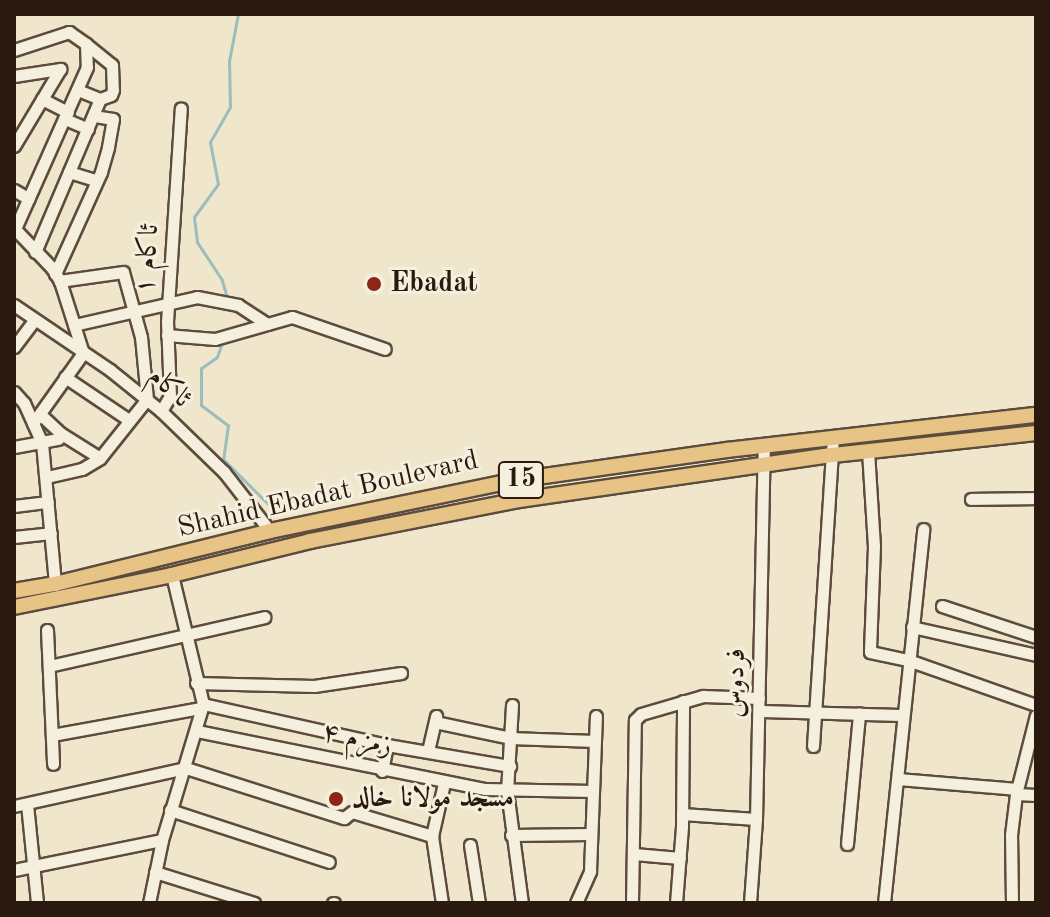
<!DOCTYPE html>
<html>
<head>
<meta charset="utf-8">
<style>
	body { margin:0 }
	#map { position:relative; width:1050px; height:917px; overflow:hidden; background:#f0e6cc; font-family:"Old Standard TT",Amiri,serif }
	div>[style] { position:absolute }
	.stream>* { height:3px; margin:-1.5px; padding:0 1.5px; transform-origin:1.5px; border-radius:1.5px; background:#9bbebc }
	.roads { filter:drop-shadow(2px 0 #5c4c3e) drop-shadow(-2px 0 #5c4c3e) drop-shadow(0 2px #5c4c3e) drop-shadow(0 -2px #5c4c3e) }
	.minor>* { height:11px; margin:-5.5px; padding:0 5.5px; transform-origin:5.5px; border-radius:5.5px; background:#f5efde }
	.major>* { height:14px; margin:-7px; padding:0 7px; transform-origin:7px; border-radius:7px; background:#e8c386 }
	.dots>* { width:22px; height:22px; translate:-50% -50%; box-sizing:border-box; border:4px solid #f5efde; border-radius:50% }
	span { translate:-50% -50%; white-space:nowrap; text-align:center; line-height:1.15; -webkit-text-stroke:6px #f5efde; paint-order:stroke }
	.shield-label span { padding:2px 6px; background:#f5efde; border:2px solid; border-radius:6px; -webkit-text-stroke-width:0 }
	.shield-label { font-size:26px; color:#2a190e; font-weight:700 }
	.street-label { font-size:28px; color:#2a190e }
	.poi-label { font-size:28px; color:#2a190e; font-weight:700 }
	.left { translate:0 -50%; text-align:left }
	.frame { position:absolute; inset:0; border:16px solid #2a190e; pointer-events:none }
</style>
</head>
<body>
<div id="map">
	<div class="stream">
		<i style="left:227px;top:298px;width:19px;rotate:-106deg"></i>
		<i style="left:222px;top:280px;width:45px;rotate:-123.3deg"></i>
		<i style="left:197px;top:242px;width:25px;rotate:-97deg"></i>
		<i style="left:194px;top:217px;width:41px;rotate:-54deg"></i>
		<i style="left:218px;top:184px;width:43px;rotate:-100.8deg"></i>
		<i style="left:210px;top:142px;width:40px;rotate:-60.3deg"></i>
		<i style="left:230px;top:107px;width:46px;rotate:-91.2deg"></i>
		<i style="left:229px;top:61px;width:48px;rotate:-79.2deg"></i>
		<i style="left:222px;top:343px;width:15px;rotate:110deg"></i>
		<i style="left:217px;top:357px;width:19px;rotate:145deg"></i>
		<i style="left:201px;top:368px;width:37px;rotate:90deg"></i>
		<i style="left:201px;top:405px;width:34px;rotate:37deg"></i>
		<i style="left:228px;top:425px;width:34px;rotate:98deg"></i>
		<i style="left:223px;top:459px;width:69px;rotate:45deg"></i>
	</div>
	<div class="roads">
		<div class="minor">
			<i style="left:86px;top:44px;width:33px;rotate:39deg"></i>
			<i style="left:112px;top:65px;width:25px;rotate:88deg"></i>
			<i style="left:113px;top:90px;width:5px;rotate:112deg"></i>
			<i style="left:111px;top:95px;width:12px;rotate:160deg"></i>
			<i style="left:14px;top:50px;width:58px;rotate:-18.1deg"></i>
			<i style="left:69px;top:32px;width:21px;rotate:35deg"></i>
			<i style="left:86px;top:44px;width:23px;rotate:88deg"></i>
			<i style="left:87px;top:67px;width:177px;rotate:114deg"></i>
			<i style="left:14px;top:76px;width:47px;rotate:-8.7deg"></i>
			<i style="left:42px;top:99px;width:29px;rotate:27deg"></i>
			<i style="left:65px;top:119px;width:25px;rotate:23deg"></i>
			<i style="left:14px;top:146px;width:90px;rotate:-59.1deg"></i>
			<i style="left:69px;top:172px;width:28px;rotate:17deg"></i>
			<i style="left:14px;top:190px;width:17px;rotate:31deg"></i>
			<i style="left:14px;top:228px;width:55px;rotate:46.5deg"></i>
			<i style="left:52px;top:268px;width:15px;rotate:58deg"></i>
			<i style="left:60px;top:281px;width:76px;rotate:72.3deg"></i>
			<i style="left:83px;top:353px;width:86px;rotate:125.5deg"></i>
			<i style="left:35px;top:252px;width:166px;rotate:-67deg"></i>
			<i style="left:100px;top:99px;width:24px;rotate:-158deg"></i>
			<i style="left:55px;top:274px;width:112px;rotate:-65.7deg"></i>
			<i style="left:101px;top:172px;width:26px;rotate:-74deg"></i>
			<i style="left:108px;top:147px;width:28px;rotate:-80deg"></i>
			<i style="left:113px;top:119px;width:20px;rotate:-171deg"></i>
			<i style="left:14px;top:305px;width:116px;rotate:34.1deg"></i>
			<i style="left:110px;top:370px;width:65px;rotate:38.8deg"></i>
			<i style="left:161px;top:411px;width:88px;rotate:44.1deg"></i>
			<i style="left:224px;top:472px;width:75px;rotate:52.1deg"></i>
			<i style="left:74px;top:325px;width:126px;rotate:-12.8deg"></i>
			<i style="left:197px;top:297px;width:42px;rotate:11deg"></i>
			<i style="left:238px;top:305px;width:35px;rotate:33deg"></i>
			<i style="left:167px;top:335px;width:48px;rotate:4.8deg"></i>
			<i style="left:215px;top:339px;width:80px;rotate:-15.9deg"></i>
			<i style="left:292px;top:317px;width:98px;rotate:19deg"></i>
			<i style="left:14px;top:347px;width:34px;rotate:-53deg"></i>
			<i style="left:65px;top:377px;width:77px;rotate:33.9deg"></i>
			<i style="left:14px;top:392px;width:15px;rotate:48deg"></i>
			<i style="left:24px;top:403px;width:44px;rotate:65.8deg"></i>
			<i style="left:42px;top:443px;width:142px;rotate:84.7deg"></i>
			<i style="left:161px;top:411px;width:17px;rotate:-59deg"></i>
			<i style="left:170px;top:396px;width:74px;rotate:-92.3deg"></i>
			<i style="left:167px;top:322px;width:214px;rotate:-86.3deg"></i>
			<i style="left:41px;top:415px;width:26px;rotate:43deg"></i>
			<i style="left:60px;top:433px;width:47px;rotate:32deg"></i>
			<i style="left:14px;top:447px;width:45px;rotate:-10.3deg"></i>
			<i style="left:868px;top:451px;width:95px;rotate:86.4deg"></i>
			<i style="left:874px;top:546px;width:106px;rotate:92.2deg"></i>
			<i style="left:870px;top:652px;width:39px;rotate:12deg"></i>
			<i style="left:908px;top:660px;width:136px;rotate:19.4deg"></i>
			<i style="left:47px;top:477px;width:36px;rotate:-13deg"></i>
			<i style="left:82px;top:469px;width:21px;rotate:-31deg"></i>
			<i style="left:100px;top:458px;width:75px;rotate:-51.5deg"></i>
			<i style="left:147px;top:399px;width:62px;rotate:-95.5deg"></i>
			<i style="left:141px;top:337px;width:67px;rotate:-105.5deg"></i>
			<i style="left:123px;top:272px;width:64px;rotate:171.9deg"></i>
			<i style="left:971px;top:499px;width:65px;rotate:-0.9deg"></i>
			<i style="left:14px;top:506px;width:34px;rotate:-7deg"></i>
			<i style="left:14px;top:537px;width:37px;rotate:-6deg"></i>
			<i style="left:942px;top:606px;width:99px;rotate:18.3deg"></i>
			<i style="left:912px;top:627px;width:127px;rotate:12.7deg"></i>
			<i style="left:47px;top:630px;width:134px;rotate:87.4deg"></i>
			<i style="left:49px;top:666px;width:221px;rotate:-12.8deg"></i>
			<i style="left:196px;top:683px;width:118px;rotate:1.5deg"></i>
			<i style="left:314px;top:686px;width:88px;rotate:-8.5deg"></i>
			<i style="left:203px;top:704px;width:189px;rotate:12.6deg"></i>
			<i style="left:387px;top:745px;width:125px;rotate:9.7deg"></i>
			<i style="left:512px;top:705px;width:86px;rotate:93.3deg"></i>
			<i style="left:507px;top:791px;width:113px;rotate:82.4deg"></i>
			<i style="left:759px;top:711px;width:144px;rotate:1.6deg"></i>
			<i style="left:435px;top:722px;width:78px;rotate:11.9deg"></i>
			<i style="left:511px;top:738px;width:84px;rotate:2deg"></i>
			<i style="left:197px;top:731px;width:294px;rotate:11.4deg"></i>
			<i style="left:485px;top:789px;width:108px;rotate:1.1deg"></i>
			<i style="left:52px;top:735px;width:150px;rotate:-10.3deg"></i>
			<i style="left:813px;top:746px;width:309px;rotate:-86.3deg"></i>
			<i style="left:428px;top:751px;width:36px;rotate:-77deg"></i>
			<i style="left:382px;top:771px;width:26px;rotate:-79deg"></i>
			<i style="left:898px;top:779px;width:119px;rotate:4.8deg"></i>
			<i style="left:1016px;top:794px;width:20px;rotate:3deg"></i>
			<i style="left:27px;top:804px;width:100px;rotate:84.2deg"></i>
			<i style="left:14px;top:806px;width:176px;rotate:-12.5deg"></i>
			<i style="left:186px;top:768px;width:166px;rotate:17.6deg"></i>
			<i style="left:344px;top:818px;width:10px;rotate:-37deg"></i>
			<i style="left:352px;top:812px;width:84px;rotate:16.7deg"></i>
			<i style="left:170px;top:810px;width:167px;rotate:18.1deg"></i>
			<i style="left:682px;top:814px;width:74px;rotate:3.9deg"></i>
			<i style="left:511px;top:835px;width:80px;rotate:-0.7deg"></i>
			<i style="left:847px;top:844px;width:131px;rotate:-84.7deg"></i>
			<i style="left:470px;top:845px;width:59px;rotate:81.2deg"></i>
			<i style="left:634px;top:854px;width:46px;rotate:5deg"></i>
			<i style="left:14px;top:870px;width:151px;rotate:-11.5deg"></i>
			<i style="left:155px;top:872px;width:104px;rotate:17.4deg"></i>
			<i style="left:149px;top:903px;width:64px;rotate:-78.3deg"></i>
			<i style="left:162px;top:840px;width:142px;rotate:-73.2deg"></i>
			<i style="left:203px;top:704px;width:133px;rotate:-103.5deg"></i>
			<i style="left:333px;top:903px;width:1px"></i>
			<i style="left:442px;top:903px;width:68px;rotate:-98.5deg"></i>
			<i style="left:432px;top:836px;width:54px;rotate:-77.2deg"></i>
			<i style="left:576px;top:903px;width:35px;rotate:-66deg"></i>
			<i style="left:590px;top:871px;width:155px;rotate:-87.8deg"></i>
			<i style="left:632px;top:903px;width:183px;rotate:-89.1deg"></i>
			<i style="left:635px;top:720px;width:8px;rotate:-45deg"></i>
			<i style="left:641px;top:714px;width:65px;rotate:-16.2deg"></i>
			<i style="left:703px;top:696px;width:56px;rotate:2deg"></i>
			<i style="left:676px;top:903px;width:77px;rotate:-85.5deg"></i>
			<i style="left:682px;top:826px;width:125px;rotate:-89.5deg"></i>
			<i style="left:750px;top:903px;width:84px;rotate:-85.9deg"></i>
			<i style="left:756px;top:819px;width:374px;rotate:-88.8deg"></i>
			<i style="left:884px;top:903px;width:376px;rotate:-84deg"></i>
			<i style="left:1012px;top:903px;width:68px;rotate:-90.8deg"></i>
			<i style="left:1011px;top:835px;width:41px;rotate:-83deg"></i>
			<i style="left:1016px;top:794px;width:81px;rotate:-75.8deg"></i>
		</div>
		<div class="major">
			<i style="left:14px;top:591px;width:42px;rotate:-9.7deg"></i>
			<i style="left:55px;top:584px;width:221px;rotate:-13.8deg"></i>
			<i style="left:270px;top:531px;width:251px;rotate:-11.7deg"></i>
			<i style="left:516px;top:480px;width:213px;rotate:-8.1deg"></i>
			<i style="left:727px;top:450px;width:311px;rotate:-6.5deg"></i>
			<i style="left:14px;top:607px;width:161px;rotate:-11.4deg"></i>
			<i style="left:172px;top:575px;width:142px;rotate:-13.8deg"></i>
			<i style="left:310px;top:541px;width:213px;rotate:-11.1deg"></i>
			<i style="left:519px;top:500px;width:317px;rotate:-8.2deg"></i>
			<i style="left:833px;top:455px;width:204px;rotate:-6.2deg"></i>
		</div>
	</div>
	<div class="dots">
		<i style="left:374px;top:284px;background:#8f2418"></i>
		<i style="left:336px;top:799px;background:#8f2418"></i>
	</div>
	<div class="shield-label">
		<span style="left:521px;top:480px">15</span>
	</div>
	<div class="street-label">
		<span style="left:148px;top:259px;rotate:-86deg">ئاکام ۱</span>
		<span style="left:169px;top:388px;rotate:41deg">ئاکام</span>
		<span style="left:328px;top:495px;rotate:-13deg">Shahid Ebadat Boulevard</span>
		<span style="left:736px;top:683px;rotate:-88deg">فردوس</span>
		<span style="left:357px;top:740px;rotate:12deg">زمزم ۴</span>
	</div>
	<div class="poi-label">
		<span class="left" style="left:390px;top:284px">Ebadat</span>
		<span class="left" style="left:352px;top:799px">مسجد مولانا خالد</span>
	</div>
	<div class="frame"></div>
</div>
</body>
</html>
